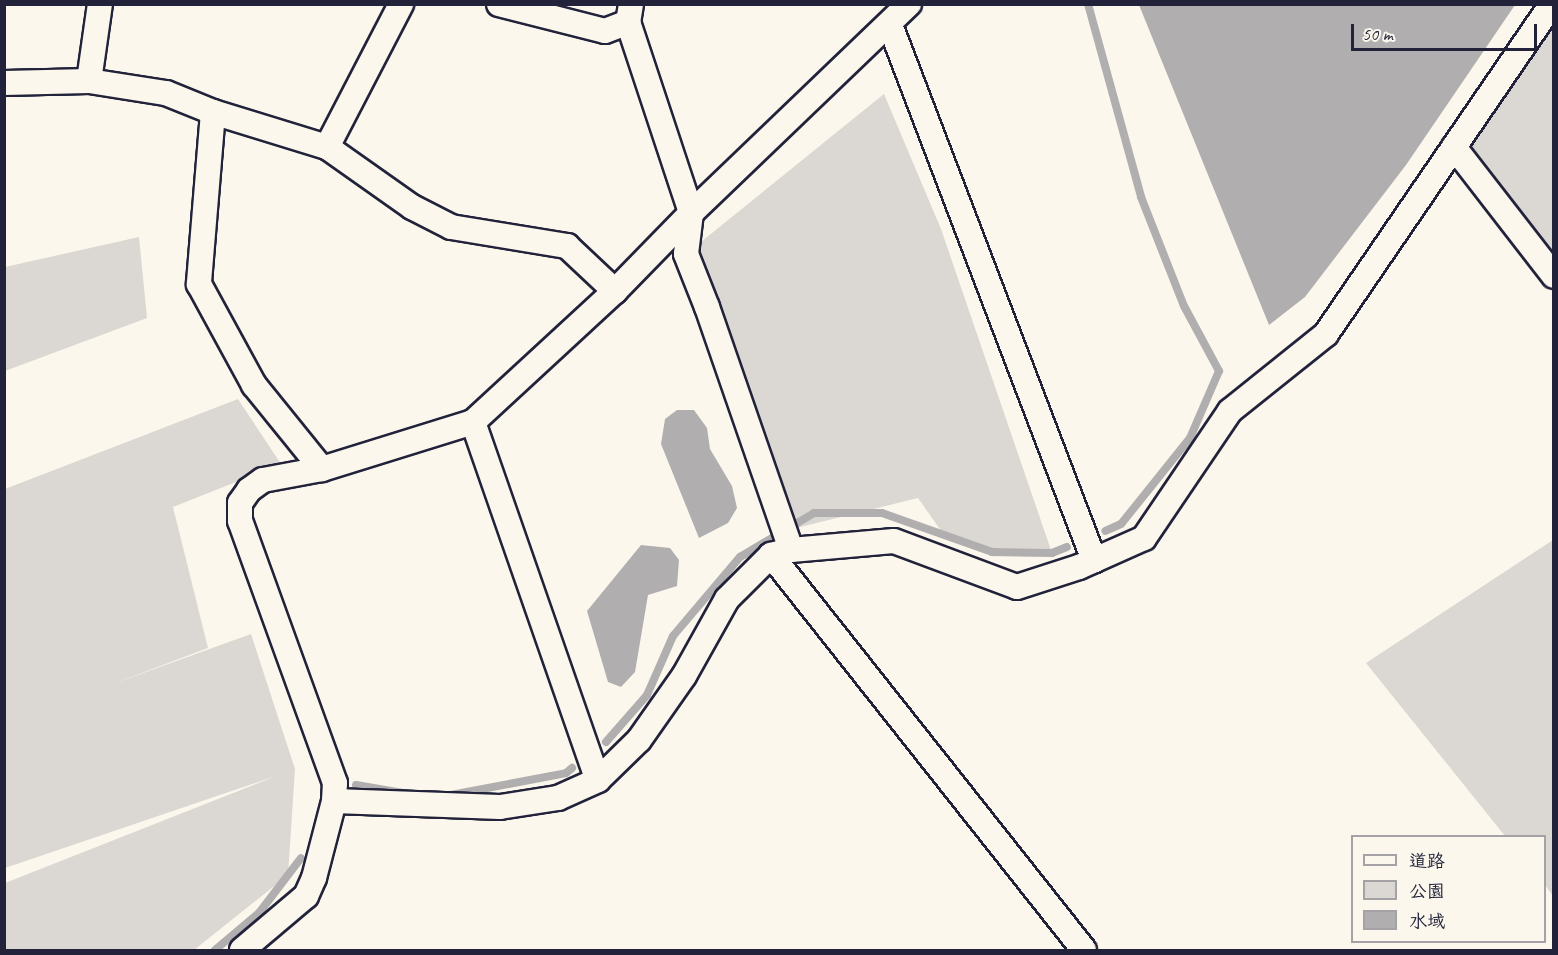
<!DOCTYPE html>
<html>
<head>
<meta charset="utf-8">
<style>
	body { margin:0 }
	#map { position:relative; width:1558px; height:955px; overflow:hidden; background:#fbf7ec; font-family:Caveat,"LXGW WenKai TC",sans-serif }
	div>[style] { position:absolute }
	.green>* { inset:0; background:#dbd8d3 }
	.water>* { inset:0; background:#b1aeb0 }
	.stream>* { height:8px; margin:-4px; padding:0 4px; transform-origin:4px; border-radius:4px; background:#b1aeb0 }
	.roads { filter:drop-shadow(2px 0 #22223b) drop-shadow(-2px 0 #22223b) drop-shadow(0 2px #22223b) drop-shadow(0 -2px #22223b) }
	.minor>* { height:24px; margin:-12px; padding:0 12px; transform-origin:12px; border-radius:12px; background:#fbf7ec }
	span { translate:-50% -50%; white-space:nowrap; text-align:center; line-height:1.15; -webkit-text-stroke:4.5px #fbf7ec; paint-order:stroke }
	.frame { position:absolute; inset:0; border:6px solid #22223b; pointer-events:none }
	.legend { position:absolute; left:1351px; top:835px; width:195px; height:108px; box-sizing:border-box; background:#fbf7ec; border:2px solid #a4a2a5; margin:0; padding:8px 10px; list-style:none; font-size:18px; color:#22223b }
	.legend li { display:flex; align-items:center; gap:12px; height:30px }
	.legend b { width:30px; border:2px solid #a4a2a5 }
	.scale { position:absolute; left:1351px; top:24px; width:186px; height:27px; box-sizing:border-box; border:3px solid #22223b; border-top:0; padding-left:8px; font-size:18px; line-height:21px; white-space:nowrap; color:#22223b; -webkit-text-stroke:4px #fbf7ec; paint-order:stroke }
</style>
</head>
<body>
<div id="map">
	<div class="green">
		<i style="clip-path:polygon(1553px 5px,1553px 270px,1454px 147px)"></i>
		<i style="clip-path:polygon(884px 94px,941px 229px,1052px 553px,992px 552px,944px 535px,918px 498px,784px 531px,686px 254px)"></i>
		<i style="clip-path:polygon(139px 237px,147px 318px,5px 371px,5px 267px)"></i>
		<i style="clip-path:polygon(238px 399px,281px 464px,173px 507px,208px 648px,110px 685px,251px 634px,295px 769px,288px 875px,194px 950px,5px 950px,5px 883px,276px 776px,5px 868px,5px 489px)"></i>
		<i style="clip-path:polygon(1553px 540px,1553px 896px,1545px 885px,1544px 836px,1505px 836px,1366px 663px)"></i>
	</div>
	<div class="water">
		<i style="clip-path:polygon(1139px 5px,1515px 5px,1406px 165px,1305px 297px,1269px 325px)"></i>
		<i style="clip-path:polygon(677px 410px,694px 410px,707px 428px,710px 449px,732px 486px,737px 508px,728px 523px,699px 538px,661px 444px,665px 419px)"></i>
		<i style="clip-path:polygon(641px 545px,670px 548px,679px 560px,677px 586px,648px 595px,635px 672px,621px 687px,608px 682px,587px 611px)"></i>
	</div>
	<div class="stream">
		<i style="left:1088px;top:4px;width:200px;rotate:74.6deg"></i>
		<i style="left:1141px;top:197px;width:117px;rotate:68.5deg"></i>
		<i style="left:1184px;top:306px;width:74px;rotate:61.7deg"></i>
		<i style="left:1219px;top:371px;width:73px;rotate:113.4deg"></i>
		<i style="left:1190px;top:438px;width:110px;rotate:128.7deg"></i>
		<i style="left:1121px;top:524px;width:17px;rotate:156deg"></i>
		<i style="left:606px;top:742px;width:62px;rotate:-48.9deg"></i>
		<i style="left:647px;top:695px;width:64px;rotate:-66.2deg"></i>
		<i style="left:673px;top:636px;width:104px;rotate:-49.7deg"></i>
		<i style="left:740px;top:557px;width:86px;rotate:-30.7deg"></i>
		<i style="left:814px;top:513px;width:68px"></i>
		<i style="left:882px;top:513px;width:117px;rotate:19.5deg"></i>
		<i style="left:992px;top:552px;width:60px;rotate:1deg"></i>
		<i style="left:1052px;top:553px;width:16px;rotate:-22deg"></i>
		<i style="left:356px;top:785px;width:49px;rotate:9.5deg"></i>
		<i style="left:451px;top:795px;width:117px;rotate:-10.8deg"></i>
		<i style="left:566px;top:773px;width:8px;rotate:-40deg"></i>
		<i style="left:215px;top:950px;width:57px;rotate:-40.1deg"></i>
		<i style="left:259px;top:913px;width:69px;rotate:-52.6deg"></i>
	</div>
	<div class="roads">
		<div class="minor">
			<i style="left:499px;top:4px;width:109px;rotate:14.3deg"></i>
			<i style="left:605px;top:31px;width:25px;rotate:-21deg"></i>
			<i style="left:631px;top:4px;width:18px;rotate:99deg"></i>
			<i style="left:628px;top:22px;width:201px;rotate:71.7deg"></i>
			<i style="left:691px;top:213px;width:41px;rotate:97deg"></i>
			<i style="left:686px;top:254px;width:57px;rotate:68.4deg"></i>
			<i style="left:707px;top:307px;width:257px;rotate:70.9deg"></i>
			<i style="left:890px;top:25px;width:573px;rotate:69.13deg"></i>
			<i style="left:89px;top:81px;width:78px;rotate:-81.9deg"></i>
			<i style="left:4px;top:83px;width:85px;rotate:-1.3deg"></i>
			<i style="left:89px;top:81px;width:78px;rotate:8.9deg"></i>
			<i style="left:166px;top:93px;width:51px;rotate:22deg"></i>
			<i style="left:213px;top:112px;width:119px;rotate:17.1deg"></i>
			<i style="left:327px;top:147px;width:104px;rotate:35.2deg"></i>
			<i style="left:412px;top:207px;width:44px;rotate:27.1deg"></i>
			<i style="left:451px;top:227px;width:118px;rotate:9.3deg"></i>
			<i style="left:567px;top:246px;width:66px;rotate:43.2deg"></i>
			<i style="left:213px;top:112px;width:173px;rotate:94.7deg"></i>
			<i style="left:199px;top:284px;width:115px;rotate:61.4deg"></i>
			<i style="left:254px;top:385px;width:108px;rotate:51deg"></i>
			<i style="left:327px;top:147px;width:161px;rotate:-62.6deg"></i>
			<i style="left:1454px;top:147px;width:163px;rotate:52.2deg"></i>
			<i style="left:473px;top:422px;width:379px;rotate:70.8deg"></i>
			<i style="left:771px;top:555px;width:504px;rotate:51.61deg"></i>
			<i style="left:334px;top:801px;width:18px;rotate:-87deg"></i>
			<i style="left:335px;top:783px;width:279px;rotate:-109.9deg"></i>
			<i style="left:240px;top:521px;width:18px;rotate:-90deg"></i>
			<i style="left:240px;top:503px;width:16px;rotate:-55deg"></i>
			<i style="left:249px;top:490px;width:17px;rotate:-36deg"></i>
			<i style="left:263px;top:480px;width:60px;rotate:-10.6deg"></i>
			<i style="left:322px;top:469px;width:158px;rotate:-17.3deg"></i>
			<i style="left:473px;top:422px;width:193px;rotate:-42.7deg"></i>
			<i style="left:615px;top:291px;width:109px;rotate:-45.7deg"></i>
			<i style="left:691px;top:213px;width:302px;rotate:-43.8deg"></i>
			<i style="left:242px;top:950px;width:84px;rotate:-40.2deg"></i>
			<i style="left:306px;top:896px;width:20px;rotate:-66deg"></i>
			<i style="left:314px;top:878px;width:80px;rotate:-75.4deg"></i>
			<i style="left:334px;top:801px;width:166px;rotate:2.1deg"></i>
			<i style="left:500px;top:807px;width:59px;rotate:-8.8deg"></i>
			<i style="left:558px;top:798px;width:44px;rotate:-24.2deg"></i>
			<i style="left:598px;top:780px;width:57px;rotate:-44.3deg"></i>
			<i style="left:639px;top:740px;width:78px;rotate:-54.9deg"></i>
			<i style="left:684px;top:676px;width:88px;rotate:-60.8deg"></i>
			<i style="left:727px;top:599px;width:62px;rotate:-45deg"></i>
			<i style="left:771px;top:555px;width:21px;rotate:-14deg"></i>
			<i style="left:791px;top:550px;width:103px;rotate:-5deg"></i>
			<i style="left:894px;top:541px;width:131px;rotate:20.5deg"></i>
			<i style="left:1017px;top:587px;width:65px;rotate:-17.9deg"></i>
			<i style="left:1079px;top:567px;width:71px;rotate:-24deg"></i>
			<i style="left:1144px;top:538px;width:153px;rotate:-55.9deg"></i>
			<i style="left:1230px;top:411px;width:123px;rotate:-38.7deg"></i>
			<i style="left:1326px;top:334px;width:400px;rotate:-55.6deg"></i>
		</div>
	</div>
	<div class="frame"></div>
	<ul class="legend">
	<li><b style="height:8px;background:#fbf7ec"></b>道路</li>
	<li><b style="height:16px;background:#dbd8d3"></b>公園</li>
	<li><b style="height:16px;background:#b1aeb0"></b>水域</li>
	</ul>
	<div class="scale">50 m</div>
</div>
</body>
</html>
